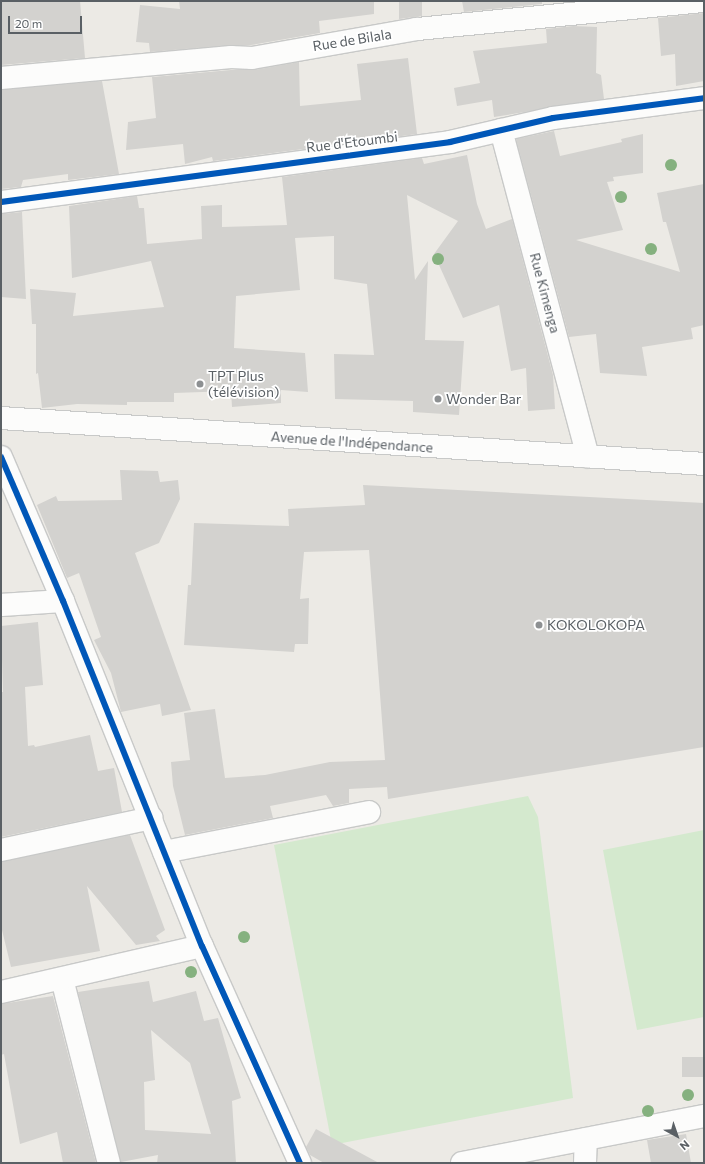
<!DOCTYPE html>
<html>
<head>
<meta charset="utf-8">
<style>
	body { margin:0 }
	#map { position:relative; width:705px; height:1164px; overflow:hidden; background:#eceae5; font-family:Commissioner,sans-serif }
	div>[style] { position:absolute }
	.green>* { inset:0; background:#d4e9ce }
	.building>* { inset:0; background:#d3d2cf; transform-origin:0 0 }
	.roads { filter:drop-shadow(1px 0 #c8c9c8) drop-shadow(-1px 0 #c8c9c8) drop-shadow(0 1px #c8c9c8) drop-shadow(0 -1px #c8c9c8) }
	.street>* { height:22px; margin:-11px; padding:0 11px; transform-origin:11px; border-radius:11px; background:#fcfcfb }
	.secondary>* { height:22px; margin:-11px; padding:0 11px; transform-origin:11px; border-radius:11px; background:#fcfcfb }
	.cycleway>* { height:6px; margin:-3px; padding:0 3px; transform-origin:3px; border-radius:3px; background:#0057b8 }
	.trees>* { width:12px; height:12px; margin:-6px; border-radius:50%; background:#85b17f }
	.dots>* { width:11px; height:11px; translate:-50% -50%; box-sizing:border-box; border:2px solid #fff; border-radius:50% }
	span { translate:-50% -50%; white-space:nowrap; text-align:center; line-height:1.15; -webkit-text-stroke:3.5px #fff; paint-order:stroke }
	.street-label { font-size:14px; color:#5a6065 }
	.poi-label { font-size:14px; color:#5a6065 }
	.left { translate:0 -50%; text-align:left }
	.frame { position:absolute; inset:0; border:2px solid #5a6065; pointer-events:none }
	.north { position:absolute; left:657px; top:1116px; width:40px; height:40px; -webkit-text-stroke:3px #fff; paint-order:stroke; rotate:140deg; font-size:11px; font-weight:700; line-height:16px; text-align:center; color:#5a6065 }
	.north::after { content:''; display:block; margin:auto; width:14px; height:18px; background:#5a6065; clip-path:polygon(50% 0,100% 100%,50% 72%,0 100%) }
	.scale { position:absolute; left:8px; top:16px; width:74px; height:18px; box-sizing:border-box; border:2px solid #5a6065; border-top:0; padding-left:5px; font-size:12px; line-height:14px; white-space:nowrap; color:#5a6065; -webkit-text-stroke:3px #fff; paint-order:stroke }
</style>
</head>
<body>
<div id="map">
	<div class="green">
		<i style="clip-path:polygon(528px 796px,538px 817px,573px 1098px,332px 1145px,274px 845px)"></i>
		<i style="clip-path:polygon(704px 830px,704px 1017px,637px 1030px,603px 850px)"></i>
	</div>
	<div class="building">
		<i style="clip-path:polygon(1px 1px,80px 1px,85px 58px,1px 65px)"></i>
		<i style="clip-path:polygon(179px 1px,374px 1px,374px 14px,319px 21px,320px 33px,251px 45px,230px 45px,150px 52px,149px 43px,136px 42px,140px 5px,180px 9px)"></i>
		<i style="clip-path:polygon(399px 1px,422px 1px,422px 16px,399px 19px)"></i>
		<i style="clip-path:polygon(462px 1px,542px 1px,542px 4px,464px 12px)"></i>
		<i style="clip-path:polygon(704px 13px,704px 81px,676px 86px,675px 54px,661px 56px,658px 18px)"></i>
		<i style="clip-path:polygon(573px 26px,597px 27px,596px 73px,601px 75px,604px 99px,494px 117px,492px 100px,457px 106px,454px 88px,480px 83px,473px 51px,547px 43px,546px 29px)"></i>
		<i style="clip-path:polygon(408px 58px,417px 134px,213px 161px,212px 157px,185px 164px,183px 144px,126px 150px,128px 122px,156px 118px,152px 77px,231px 70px,254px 70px,299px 62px,300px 106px,361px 100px,357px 64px)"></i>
		<i style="clip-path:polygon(102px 81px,119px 174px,68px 180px,68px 174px,23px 180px,21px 187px,1px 189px,1px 90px)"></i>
		<i style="clip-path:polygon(554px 131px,560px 156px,622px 142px,621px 139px,643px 134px,643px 173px,613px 177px,614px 181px,607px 182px,623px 230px,576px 240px,680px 272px,666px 222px,663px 222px,657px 193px,704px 184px,704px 325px,691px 328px,693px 339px,642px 347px,647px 376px,600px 373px,596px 334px,569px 337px,516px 139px)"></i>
		<i style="clip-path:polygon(467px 155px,477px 204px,486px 229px,512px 219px,553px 375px,555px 409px,528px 411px,526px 368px,511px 371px,499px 305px,463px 318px,434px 254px,458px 221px,407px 195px,415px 280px,428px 261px,425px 340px,464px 341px,459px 415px,413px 412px,413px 401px,335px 399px,334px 354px,374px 355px,367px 284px,334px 279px,334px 236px,295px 238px,300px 290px,236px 296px,234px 348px,305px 353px,308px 392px,281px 390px,281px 403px,232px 407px,231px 391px,174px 393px,174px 402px,127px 402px,127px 405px,77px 404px,42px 408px,38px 373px,36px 374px,36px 324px,32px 324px,30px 289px,76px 293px,73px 316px,164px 307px,151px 261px,72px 278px,69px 206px,137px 196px,139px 208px,144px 208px,147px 244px,202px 239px,201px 206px,222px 205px,222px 227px,287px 225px,282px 177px,422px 158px,424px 164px)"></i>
		<i style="clip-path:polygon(22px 212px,26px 299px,1px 297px,1px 214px)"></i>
		<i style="clip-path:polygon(120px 470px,158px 471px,160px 482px,178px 480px,180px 499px,159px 543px,135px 553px,191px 710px,162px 716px,160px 704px,121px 712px,111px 673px,94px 640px,101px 637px,79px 573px,67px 578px,37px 505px,56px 496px,58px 501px,122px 500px)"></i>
		<i style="clip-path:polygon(363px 485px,704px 503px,704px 747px,388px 799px,387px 787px,349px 789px,349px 803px,333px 806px,326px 795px,270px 806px,273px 818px,185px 835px,173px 786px,171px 762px,190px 760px,184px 713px,215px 709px,225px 778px,265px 775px,330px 762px,385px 760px,369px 550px,304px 552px,300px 599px,309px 598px,308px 644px,295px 644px,294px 652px,184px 645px,188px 585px,191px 585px,194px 523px,289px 526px,288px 509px,365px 505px)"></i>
		<i style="clip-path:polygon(38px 622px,43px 685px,25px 687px,28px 746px,34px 745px,35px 747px,90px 735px,98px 771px,114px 768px,122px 812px,1px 837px,1px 692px,3px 692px,1px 626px)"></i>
		<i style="clip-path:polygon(130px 835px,165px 930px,156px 936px,160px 941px,136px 945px,87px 886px,100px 951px,11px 967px,1px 926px,1px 862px)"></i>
		<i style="clip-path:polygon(evenodd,149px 981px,153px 1002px,196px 991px,204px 1021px,218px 1018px,241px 1098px,232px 1101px,236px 1163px,157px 1163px,158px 1155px,121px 1162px,78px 992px,149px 981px,151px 1030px,190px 1063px,211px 1134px,145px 1130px,144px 1082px,155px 1080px,151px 1030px)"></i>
		<i style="clip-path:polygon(53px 996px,96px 1163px,63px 1163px,57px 1132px,20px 1144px,4px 1054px,1px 1055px,1px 1004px)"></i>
		<i style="left:704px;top:1057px;width:20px;height:22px;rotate:90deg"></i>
		<i style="clip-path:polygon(316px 1129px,379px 1163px,324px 1163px,310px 1155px,306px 1147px)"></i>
		<i style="clip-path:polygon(686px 1134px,691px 1163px,651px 1163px,647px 1140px)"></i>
	</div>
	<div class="roads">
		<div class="street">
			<i style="left:1px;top:78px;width:231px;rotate:-5.2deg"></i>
			<i style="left:231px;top:57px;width:21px;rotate:3deg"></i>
			<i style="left:252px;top:58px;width:168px;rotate:-10deg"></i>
			<i style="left:417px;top:29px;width:287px;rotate:-5.6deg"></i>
			<i style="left:501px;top:130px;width:338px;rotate:75.1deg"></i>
			<i style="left:1px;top:202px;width:453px;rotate:-7.6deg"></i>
			<i style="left:450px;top:142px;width:106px;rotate:-13.1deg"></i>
			<i style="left:553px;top:118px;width:152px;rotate:-7.5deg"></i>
			<i style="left:1px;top:457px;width:157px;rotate:66.7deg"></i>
			<i style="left:63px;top:601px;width:372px;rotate:68.1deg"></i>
			<i style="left:202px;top:946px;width:238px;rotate:65.7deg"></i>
			<i style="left:1px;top:605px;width:62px;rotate:-3.7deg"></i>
			<i style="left:1px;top:850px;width:154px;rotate:-12deg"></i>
			<i style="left:164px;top:852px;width:209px;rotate:-11deg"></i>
			<i style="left:62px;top:979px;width:190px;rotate:75.7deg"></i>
			<i style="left:1px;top:992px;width:206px;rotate:-12.9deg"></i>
			<i style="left:462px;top:1163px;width:247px;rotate:-11deg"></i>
			<i style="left:585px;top:1163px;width:24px;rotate:-88deg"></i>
		</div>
		<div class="secondary">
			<i style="left:1px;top:418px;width:705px;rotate:3.74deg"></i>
		</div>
	</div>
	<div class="cycleway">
		<i style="left:1px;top:202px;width:453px;rotate:-7.6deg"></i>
		<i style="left:450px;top:142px;width:106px;rotate:-13.1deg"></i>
		<i style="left:553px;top:118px;width:152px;rotate:-7.5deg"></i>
		<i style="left:1px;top:457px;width:157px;rotate:66.7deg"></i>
		<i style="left:63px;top:601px;width:372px;rotate:68.1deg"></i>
		<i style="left:202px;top:946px;width:238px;rotate:65.7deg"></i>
	</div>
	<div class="trees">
		<i style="left:671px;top:165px"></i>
		<i style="left:621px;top:197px"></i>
		<i style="left:651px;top:249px"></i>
		<i style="left:438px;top:259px"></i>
		<i style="left:244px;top:937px"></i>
		<i style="left:191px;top:972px"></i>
		<i style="left:688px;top:1095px"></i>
		<i style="left:648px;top:1111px"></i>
	</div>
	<div class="dots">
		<i style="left:200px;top:384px;background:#8d9092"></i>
		<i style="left:438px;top:399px;background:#8d9092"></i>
		<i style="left:539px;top:625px;background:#8d9092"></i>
	</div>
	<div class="street-label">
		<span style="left:352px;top:40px;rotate:-9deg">Rue de Bilala</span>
		<span style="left:352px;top:142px;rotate:-7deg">Rue d'Etoumbi</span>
		<span style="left:545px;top:293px;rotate:75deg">Rue Kimenga</span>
		<span style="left:352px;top:442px;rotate:4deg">Avenue de l'Indépendance</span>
	</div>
	<div class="poi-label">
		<span class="left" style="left:208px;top:384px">TPT Plus<br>(télévision)</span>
		<span class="left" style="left:446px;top:399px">Wonder Bar</span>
		<span class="left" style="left:547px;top:625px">KOKOLOKOPA</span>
	</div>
	<div class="frame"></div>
	<div class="north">N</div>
	<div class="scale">20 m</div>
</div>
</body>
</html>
